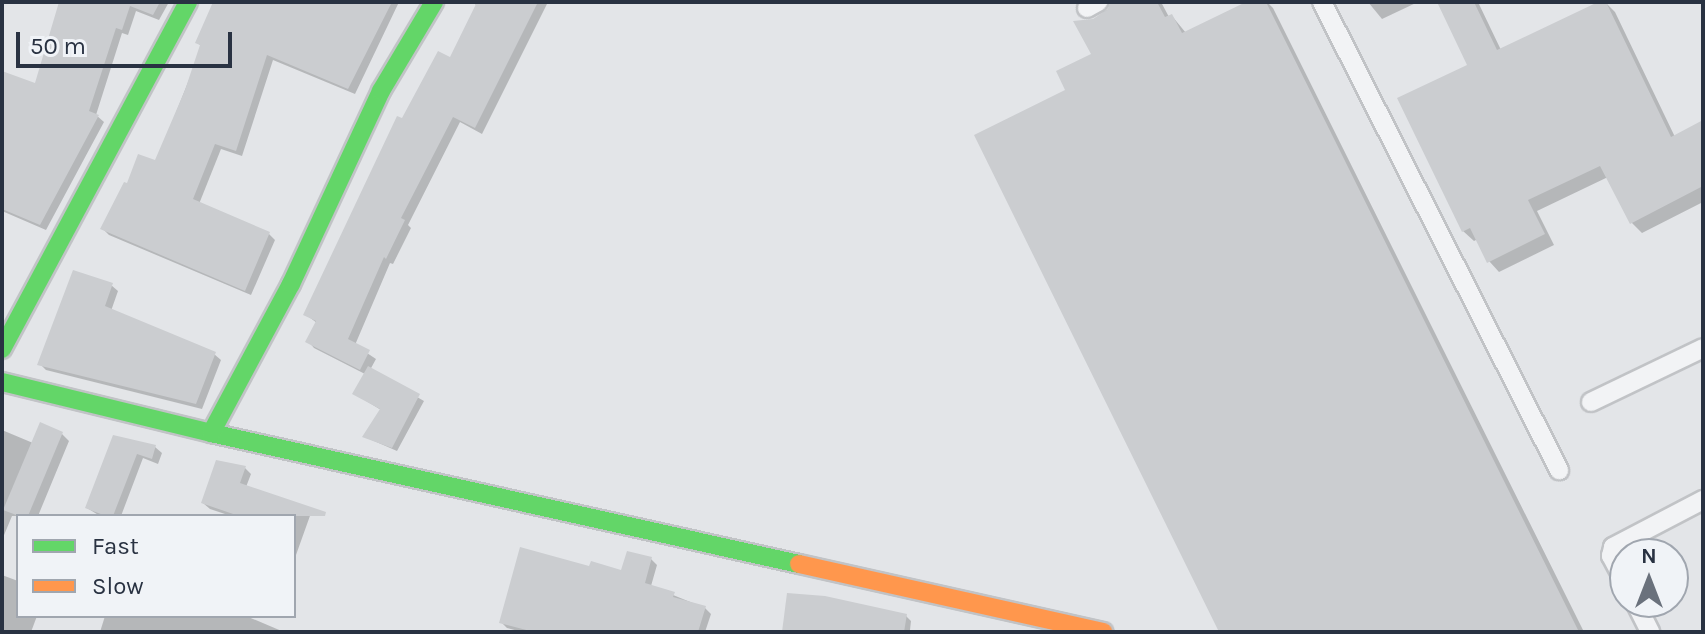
<!DOCTYPE html>
<html>
<head>
<meta charset="utf-8">
<style>
	body { margin:0 }
	#map { position:relative; width:1705px; height:634px; overflow:hidden; background:#e3e5e8; font-family:Karla,sans-serif }
	div>[style] { position:absolute }
	.shadow>* { inset:0; background:#0003 }
	.building>* { inset:0; background:#cbcdd0 }
	.roads { filter:drop-shadow(2px 0 #c1c3c6) drop-shadow(-2px 0 #c1c3c6) drop-shadow(0 2px #c1c3c6) drop-shadow(0 -2px #c1c3c6) }
	.lane>* { height:18px; margin:-9px; padding:0 9px; transform-origin:9px; border-radius:9px; background:#f2f3f5 }
	.fast>* { height:18px; margin:-9px; padding:0 9px; transform-origin:9px; border-radius:9px; background:#63d668 }
	.slow>* { height:18px; margin:-9px; padding:0 9px; transform-origin:9px; border-radius:9px; background:#ff974d }
	span { translate:-50% -50%; white-space:nowrap; text-align:center; line-height:1.15; -webkit-text-stroke:6px #f0f3f7; paint-order:stroke }
	.frame { position:absolute; inset:0; border:4px solid #293242; pointer-events:none }
	.legend { position:absolute; left:16px; top:514px; width:280px; height:104px; box-sizing:border-box; background:#f0f3f7; border:2px solid #a0a6af; margin:0; padding:10px 14px; list-style:none; font-size:24px; color:#293242 }
	.legend li { display:flex; align-items:center; gap:16px; height:40px }
	.legend b { width:40px; border:2px solid #a0a6af }
	.north { position:absolute; left:1609px; top:538px; width:80px; height:80px; box-sizing:border-box; background:#f0f3f7; border:2px solid #a0a6af; border-radius:50%; rotate:0deg; font-size:22px; font-weight:700; line-height:32px; text-align:center; color:#293242 }
	.north::after { content:''; display:block; margin:auto; width:28px; height:36px; background:#6a717c; clip-path:polygon(50% 0,100% 100%,50% 72%,0 100%) }
	.scale { position:absolute; left:16px; top:32px; width:216px; height:36px; box-sizing:border-box; border:4px solid #293242; border-top:0; padding-left:10px; font-size:24px; line-height:28px; white-space:nowrap; color:#293242; -webkit-text-stroke:6px #f0f3f7; paint-order:stroke }
</style>
</head>
<body>
<div id="map">
	<div class="shadow">
		<i style="clip-path:polygon(71px 2px,169px 2px,159px 20px,136px 11px,128px 35px,122px 33px,96px 115px,104px 122px,46px 230px,2px 211px,2px 87px,36px 86px)"></i>
		<i style="clip-path:polygon(215px 2px,399px 2px,355px 94px,273px 60px,242px 156px,221px 149px,199px 204px,269px 234px,275px 240px,251px 295px,109px 235px,103px 229px,128px 186px,156px 163px,202px 47px,197px 42px)"></i>
		<i style="clip-path:polygon(474px 2px,548px 2px,482px 134px,460px 122px,408px 225px,411px 228px,393px 264px,390px 263px,355px 345px,376px 359px,370px 370px,424px 401px,397px 451px,365px 437px,381px 410px,355px 394px,365px 374px,314px 348px,308px 341px,317px 323px,305px 314px,403px 121px,451px 60px,477px 7px)"></i>
		<i style="clip-path:polygon(1114px 2px,1161px 2px,1169px 17px,1172px 16px,1186px 33px,1250px 2px,1267px 2px,1273px 8px,1584px 632px,1222px 632px,1068px 91px,1093px 54px,1093px 20px,1109px 10px)"></i>
		<i style="clip-path:polygon(1368px 2px,1418px 2px,1382px 19px)"></i>
		<i style="clip-path:polygon(1439px 2px,1478px 2px,1501px 50px,1605px 2px,1615px 12px,1675px 137px,1703px 122px,1703px 202px,1642px 233px,1632px 223px,1608px 177px,1537px 211px,1554px 245px,1499px 272px,1489px 261px,1478px 239px,1474px 241px,1463px 231px,1469px 65px)"></i>
		<i style="clip-path:polygon(111px 285px,118px 291px,111px 311px,214px 354px,221px 360px,202px 409px,46px 370px,40px 364px)"></i>
		<i style="clip-path:polygon(2px 430px,33px 443px,62px 434px,69px 441px,38px 516px,12px 516px,2px 540px)"></i>
		<i style="clip-path:polygon(114px 437px,155px 447px,162px 453px,158px 464px,143px 458px,121px 516px,100px 516px,87px 508px)"></i>
		<i style="clip-path:polygon(245px 468px,251px 474px,246px 487px,311px 513px,296px 555px,294px 516px,231px 516px,210px 509px,203px 503px)"></i>
		<i style="clip-path:polygon(651px 559px,657px 565px,651px 586px,705px 608px,711px 614px,705px 632px,522px 632px,507px 628px,501px 622px,591px 568px,622px 572px)"></i>
		<i style="clip-path:polygon(2px 575px,18px 581px,18px 616px,37px 616px,31px 632px,2px 632px)"></i>
		<i style="clip-path:polygon(105px 616px,246px 616px,284px 632px,100px 632px)"></i>
		<i style="clip-path:polygon(906px 616px,911px 621px,910px 630px,922px 632px,783px 632px)"></i>
	</div>
	<div class="building">
		<i style="clip-path:polygon(59px 2px,160px 2px,153px 15px,130px 6px,122px 30px,116px 28px,89px 111px,99px 115px,40px 225px,2px 209px,2px 71px,35px 83px)"></i>
		<i style="clip-path:polygon(213px 2px,392px 2px,348px 89px,267px 55px,236px 151px,215px 144px,193px 199px,270px 232px,245px 291px,100px 229px,124px 182px,127px 183px,138px 154px,155px 160px,185px 90px,200px 45px,195px 43px)"></i>
		<i style="clip-path:polygon(477px 2px,538px 2px,475px 128px,453px 117px,401px 218px,405px 220px,386px 259px,384px 257px,348px 339px,370px 350px,360px 370px,305px 342px,316px 321px,303px 315px,397px 116px,402px 118px,438px 51px,450px 57px)"></i>
		<i style="clip-path:polygon(1110px 2px,1157px 2px,1165px 17px,1172px 14px,1182px 33px,1246px 2px,1266px 2px,1579px 632px,1219px 632px,974px 135px,1065px 90px,1056px 71px,1091px 54px,1073px 21px,1093px 19px,1108px 9px)"></i>
		<i style="clip-path:polygon(1437px 2px,1474px 2px,1497px 50px,1598px 2px,1606px 2px,1671px 137px,1703px 120px,1703px 186px,1630px 224px,1600px 166px,1528px 200px,1545px 234px,1487px 263px,1470px 228px,1462px 232px,1397px 98px,1467px 65px)"></i>
		<i style="clip-path:polygon(73px 270px,113px 283px,105px 306px,216px 352px,196px 404px,37px 365px)"></i>
		<i style="clip-path:polygon(368px 366px,420px 394px,392px 448px,362px 437px,380px 409px,352px 394px)"></i>
		<i style="clip-path:polygon(40px 422px,63px 432px,28px 516px,19px 516px,3px 510px)"></i>
		<i style="clip-path:polygon(113px 435px,156px 445px,152px 459px,137px 454px,113px 516px,106px 516px,85px 508px)"></i>
		<i style="clip-path:polygon(216px 460px,246px 466px,240px 483px,326px 512px,325px 516px,239px 516px,201px 503px)"></i>
		<i style="clip-path:polygon(520px 547px,589px 566px,591px 561px,621px 570px,627px 551px,652px 557px,645px 583px,675px 592px,673px 597px,706px 606px,698px 632px,534px 632px,499px 623px)"></i>
		<i style="clip-path:polygon(787px 593px,825px 596px,907px 614px,904px 632px,782px 632px)"></i>
	</div>
	<div class="roads">
		<div class="lane">
			<i style="left:1322px;top:2px;width:525px;rotate:63.14deg"></i>
			<i style="left:1087px;top:8px;width:13px;rotate:-29deg"></i>
			<i style="left:1591px;top:402px;width:124px;rotate:-25.7deg"></i>
			<i style="left:1625px;top:582px;width:30px;rotate:-118deg"></i>
			<i style="left:1611px;top:556px;width:9px;rotate:-77deg"></i>
			<i style="left:1613px;top:547px;width:102px;rotate:-27.6deg"></i>
			<i style="left:1635px;top:602px;width:34px;rotate:63deg"></i>
		</div>
		<div class="fast">
			<i style="left:2px;top:349px;width:394px;rotate:-61.8deg"></i>
			<i style="left:2px;top:382px;width:215px;rotate:13.7deg"></i>
			<i style="left:211px;top:433px;width:602px;rotate:12.56deg"></i>
			<i style="left:211px;top:433px;width:169px;rotate:-61.8deg"></i>
			<i style="left:291px;top:284px;width:213px;rotate:-65deg"></i>
			<i style="left:381px;top:91px;width:104px;rotate:-59.2deg"></i>
		</div>
		<div class="slow">
			<i style="left:799px;top:564px;width:312px;rotate:12.6deg"></i>
		</div>
	</div>
	<div class="frame"></div>
	<ul class="legend">
	<li><b style="height:10px;background:#63d668"></b>Fast</li>
	<li><b style="height:10px;background:#ff974d"></b>Slow</li>
	</ul>
	<div class="north">N</div>
	<div class="scale">50 m</div>
</div>
</body>
</html>
